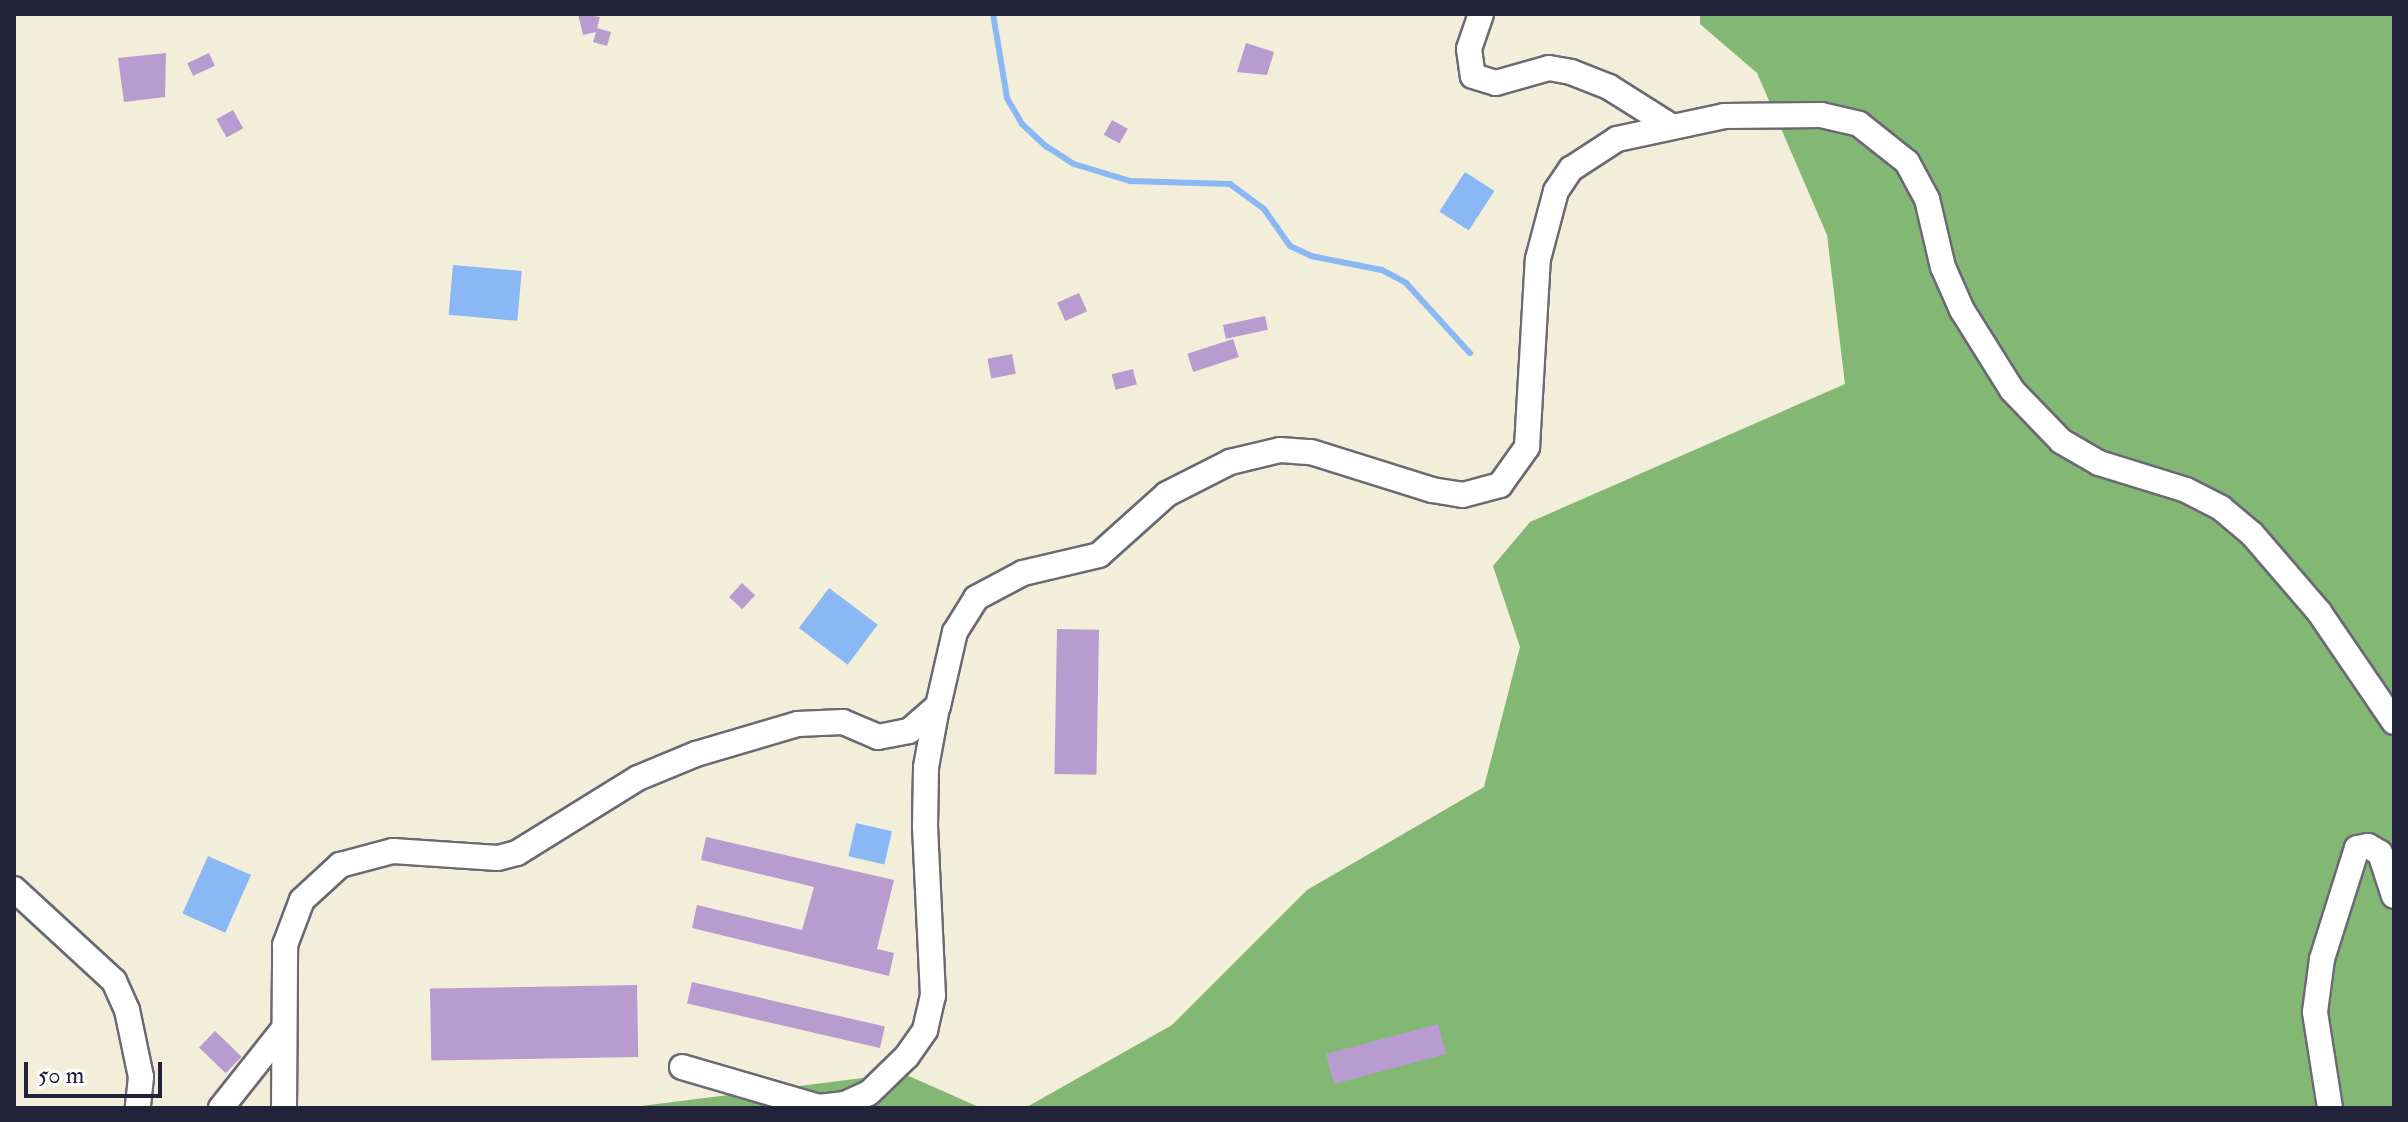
<!DOCTYPE html>
<html>
<head>
<meta charset="utf-8">
<style>
	body { margin:0 }
	#map { position:relative; width:2408px; height:1122px; overflow:hidden; background:#f3eeda; font-family:"IM FELL Double Pica",serif }
	div>[style] { position:absolute }
	.forest>* { inset:0; background:#82b874 }
	.water>* { inset:0; background:#89b8f4; transform-origin:0 0 }
	.stream>* { height:6px; margin:-3px; padding:0 3px; transform-origin:3px; border-radius:3px; background:#89b8f4 }
	.building>* { inset:0; background:#b89ccf; transform-origin:0 0 }
	.roads { filter:drop-shadow(2px 0 #6b6973) drop-shadow(-2px 0 #6b6973) drop-shadow(0 2px #6b6973) drop-shadow(0 -2px #6b6973) }
	.minor>* { height:24px; margin:-12px; padding:0 12px; transform-origin:12px; border-radius:12px; background:#fff }
	span { translate:-50% -50%; white-space:nowrap; text-align:center; line-height:1.15; -webkit-text-stroke:8px #fff; paint-order:stroke }
	.frame { position:absolute; inset:0; border:16px solid #22223b; pointer-events:none }
	.scale { position:absolute; left:24px; top:1062px; width:138px; height:36px; box-sizing:border-box; border:4px solid #22223b; border-top:0; padding-left:10px; font-size:24px; line-height:28px; white-space:nowrap; color:#22223b; -webkit-text-stroke:6px #fff; paint-order:stroke }
</style>
</head>
<body>
<div id="map">
	<div class="forest">
		<i style="clip-path:polygon(1700px 14px,2394px 14px,2394px 1108px,1025px 1108px,1172px 1025px,1307px 890px,1484px 787px,1520px 647px,1493px 566px,1530px 522px,1845px 384px,1827px 235px,1757px 73px,1700px 24px)"></i>
		<i style="clip-path:polygon(902px 1073px,981px 1108px,625px 1108px)"></i>
	</div>
	<div class="water">
		<i style="left:1465px;top:172px;width:35px;height:47px;rotate:33deg"></i>
		<i style="left:453px;top:265px;width:69px;height:50px;rotate:5deg"></i>
		<i style="left:829px;top:588px;width:61px;height:50px;rotate:37deg"></i>
		<i style="left:856px;top:823px;width:37px;height:34px;rotate:13deg"></i>
		<i style="left:208px;top:856px;width:47px;height:63px;rotate:24deg"></i>
	</div>
	<div class="stream">
		<i style="left:993px;top:14px;width:85px;rotate:80.5deg"></i>
		<i style="left:1007px;top:98px;width:30px;rotate:60deg"></i>
		<i style="left:1022px;top:124px;width:33px;rotate:43deg"></i>
		<i style="left:1046px;top:146px;width:33px;rotate:33deg"></i>
		<i style="left:1074px;top:164px;width:59px;rotate:16.9deg"></i>
		<i style="left:1130px;top:181px;width:100px;rotate:1.7deg"></i>
		<i style="left:1230px;top:184px;width:42px;rotate:36.3deg"></i>
		<i style="left:1264px;top:209px;width:45px;rotate:54.9deg"></i>
		<i style="left:1290px;top:246px;width:23px;rotate:25deg"></i>
		<i style="left:1311px;top:256px;width:72px;rotate:11.2deg"></i>
		<i style="left:1382px;top:270px;width:27px;rotate:28deg"></i>
		<i style="left:1406px;top:283px;width:95px;rotate:47.6deg"></i>
	</div>
	<div class="building">
		<i style="clip-path:polygon(578px 14px,600px 17px,597px 28px,611px 32px,607px 46px,593px 42px,596px 32px,583px 35px)"></i>
		<i style="clip-path:polygon(1246px 43px,1274px 52px,1267px 75px,1237px 72px)"></i>
		<i style="clip-path:polygon(166px 53px,165px 97px,124px 102px,118px 58px)"></i>
		<i style="left:209px;top:53px;width:14px;height:24px;rotate:65deg"></i>
		<i style="left:233px;top:110px;width:21px;height:19px;rotate:61deg"></i>
		<i style="left:1112px;top:120px;width:18px;height:17px;rotate:29deg"></i>
		<i style="left:1079px;top:293px;width:20px;height:24px;rotate:66deg"></i>
		<i style="left:1265px;top:316px;width:14px;height:43px;rotate:78deg"></i>
		<i style="left:1233px;top:339px;width:19px;height:48px;rotate:72deg"></i>
		<i style="left:1012px;top:354px;width:20px;height:25px;rotate:79deg"></i>
		<i style="left:1133px;top:369px;width:16px;height:22px;rotate:76deg"></i>
		<i style="left:742px;top:583px;width:18px;height:19px;rotate:43deg"></i>
		<i style="left:1057px;top:629px;width:42px;height:145px;rotate:1deg"></i>
		<i style="clip-path:polygon(706px 837px,894px 880px,877px 949px,894px 953px,889px 976px,692px 928px,697px 905px,802px 930px,814px 887px,701px 860px)"></i>
		<i style="left:692px;top:982px;width:198px;height:22px;rotate:13deg"></i>
		<i style="left:637px;top:985px;width:72px;height:207px;rotate:89deg"></i>
		<i style="left:1438px;top:1024px;width:31px;height:116px;rotate:75deg"></i>
		<i style="left:215px;top:1031px;width:37px;height:23px;rotate:44deg"></i>
	</div>
	<div class="roads">
		<div class="minor">
			<i style="left:1481px;top:14px;width:37px;rotate:109deg"></i>
			<i style="left:1469px;top:49px;width:27px;rotate:82deg"></i>
			<i style="left:1473px;top:76px;width:24px;rotate:17deg"></i>
			<i style="left:1496px;top:83px;width:55px;rotate:-15.8deg"></i>
			<i style="left:1549px;top:68px;width:22px;rotate:10deg"></i>
			<i style="left:1571px;top:72px;width:41px;rotate:21.5deg"></i>
			<i style="left:1609px;top:87px;width:73px;rotate:32.2deg"></i>
			<i style="left:14px;top:889px;width:136px;rotate:42.6deg"></i>
			<i style="left:114px;top:981px;width:32px;rotate:66deg"></i>
			<i style="left:127px;top:1010px;width:68px;rotate:78.2deg"></i>
			<i style="left:141px;top:1077px;width:31px;rotate:96deg"></i>
			<i style="left:682px;top:1067px;width:143px;rotate:16.3deg"></i>
			<i style="left:819px;top:1107px;width:26px;rotate:-7deg"></i>
			<i style="left:845px;top:1104px;width:26px;rotate:-25deg"></i>
			<i style="left:869px;top:1093px;width:53px;rotate:-44.2deg"></i>
			<i style="left:907px;top:1056px;width:32px;rotate:-55deg"></i>
			<i style="left:925px;top:1030px;width:35px;rotate:-77deg"></i>
			<i style="left:933px;top:996px;width:170px;rotate:-92.7deg"></i>
			<i style="left:925px;top:826px;width:59px;rotate:-89deg"></i>
			<i style="left:926px;top:767px;width:61px;rotate:-79.6deg"></i>
			<i style="left:221px;top:1108px;width:98px;rotate:-51.6deg"></i>
			<i style="left:284px;top:1108px;width:163px;rotate:-89.6deg"></i>
			<i style="left:285px;top:945px;width:48px;rotate:-69.3deg"></i>
			<i style="left:302px;top:900px;width:52px;rotate:-42.6deg"></i>
			<i style="left:340px;top:865px;width:55px;rotate:-14.8deg"></i>
			<i style="left:393px;top:851px;width:105px;rotate:3.8deg"></i>
			<i style="left:498px;top:858px;width:20px;rotate:-15deg"></i>
			<i style="left:517px;top:853px;width:142px;rotate:-31.8deg"></i>
			<i style="left:638px;top:778px;width:63px;rotate:-22.5deg"></i>
			<i style="left:696px;top:754px;width:106px;rotate:-16.4deg"></i>
			<i style="left:798px;top:724px;width:45px;rotate:-2.5deg"></i>
			<i style="left:843px;top:722px;width:38px;rotate:23deg"></i>
			<i style="left:878px;top:737px;width:32px;rotate:-11deg"></i>
			<i style="left:909px;top:731px;width:38px;rotate:-41deg"></i>
			<i style="left:938px;top:706px;width:76px;rotate:-77.1deg"></i>
			<i style="left:955px;top:632px;width:40px;rotate:-58deg"></i>
			<i style="left:976px;top:598px;width:53px;rotate:-28deg"></i>
			<i style="left:1023px;top:573px;width:78px;rotate:-13.3deg"></i>
			<i style="left:1099px;top:555px;width:91px;rotate:-41.9deg"></i>
			<i style="left:1167px;top:494px;width:71px;rotate:-26.9deg"></i>
			<i style="left:1230px;top:462px;width:51px;rotate:-13.5deg"></i>
			<i style="left:1280px;top:450px;width:31px;rotate:4deg"></i>
			<i style="left:1311px;top:452px;width:127px;rotate:17.4deg"></i>
			<i style="left:1432px;top:490px;width:31px;rotate:9deg"></i>
			<i style="left:1463px;top:495px;width:38px;rotate:-15deg"></i>
			<i style="left:1500px;top:485px;width:47px;rotate:-54.6deg"></i>
			<i style="left:1527px;top:447px;width:188px;rotate:-86.7deg"></i>
			<i style="left:1538px;top:259px;width:70px;rotate:-75.2deg"></i>
			<i style="left:1556px;top:191px;width:27px;rotate:-56deg"></i>
			<i style="left:1571px;top:169px;width:55px;rotate:-33.1deg"></i>
			<i style="left:1617px;top:139px;width:109px;rotate:-12.1deg"></i>
			<i style="left:1724px;top:116px;width:97px;rotate:-0.6deg"></i>
			<i style="left:1821px;top:115px;width:39px;rotate:13deg"></i>
			<i style="left:1859px;top:124px;width:61px;rotate:38.4deg"></i>
			<i style="left:1907px;top:162px;width:42px;rotate:61.6deg"></i>
			<i style="left:1927px;top:199px;width:70px;rotate:76.8deg"></i>
			<i style="left:1943px;top:267px;width:47px;rotate:66.2deg"></i>
			<i style="left:1962px;top:310px;width:94px;rotate:58deg"></i>
			<i style="left:2012px;top:390px;width:71px;rotate:46.1deg"></i>
			<i style="left:2061px;top:441px;width:44px;rotate:30.1deg"></i>
			<i style="left:2099px;top:463px;width:91px;rotate:17.2deg"></i>
			<i style="left:2186px;top:490px;width:39px;rotate:27deg"></i>
			<i style="left:2221px;top:508px;width:40px;rotate:40deg"></i>
			<i style="left:2252px;top:534px;width:103px;rotate:49.3deg"></i>
			<i style="left:2319px;top:612px;width:133px;rotate:55.7deg"></i>
			<i style="left:2330px;top:1108px;width:97px;rotate:-98.9deg"></i>
			<i style="left:2315px;top:1012px;width:53px;rotate:-82.5deg"></i>
			<i style="left:2322px;top:959px;width:116px;rotate:-72.5deg"></i>
			<i style="left:2357px;top:848px;width:11px;rotate:-10deg"></i>
			<i style="left:2368px;top:846px;width:14px;rotate:30deg"></i>
			<i style="left:2380px;top:853px;width:45px;rotate:72deg"></i>
		</div>
	</div>
	<div class="frame"></div>
	<div class="scale">50 m</div>
</div>
</body>
</html>
